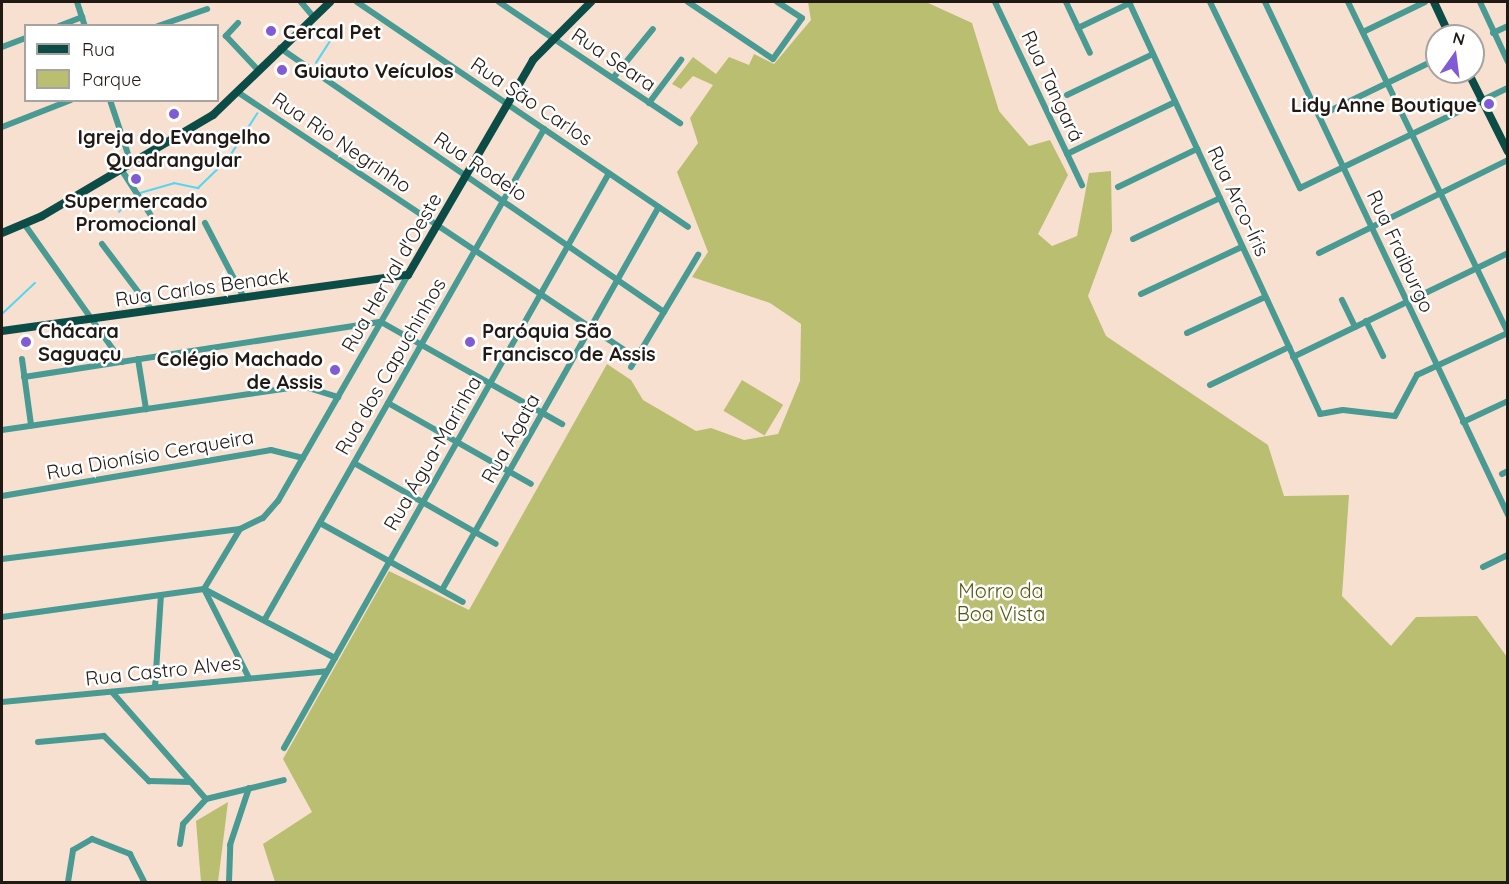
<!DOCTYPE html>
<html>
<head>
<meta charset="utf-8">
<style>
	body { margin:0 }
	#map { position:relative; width:1509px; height:884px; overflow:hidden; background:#f8e0d1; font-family:Quicksand,sans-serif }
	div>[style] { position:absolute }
	.green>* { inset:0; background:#b9be70; transform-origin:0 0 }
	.stream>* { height:1.5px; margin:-0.75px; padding:0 0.75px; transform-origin:0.75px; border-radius:0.75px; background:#52d6f4 }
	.minor>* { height:6px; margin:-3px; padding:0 3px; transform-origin:3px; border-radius:3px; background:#489a92 }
	.major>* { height:8px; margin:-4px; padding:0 4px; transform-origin:4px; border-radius:4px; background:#0c4c47 }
	.dots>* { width:16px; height:16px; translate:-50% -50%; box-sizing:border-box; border:3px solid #fff; border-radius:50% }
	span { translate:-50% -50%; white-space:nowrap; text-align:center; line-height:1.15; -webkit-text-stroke:5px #fff; paint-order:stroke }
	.poi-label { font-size:20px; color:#211914; font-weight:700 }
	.left { translate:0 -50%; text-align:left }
	.right { translate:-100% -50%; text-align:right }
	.street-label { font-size:20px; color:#211914 }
	.park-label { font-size:20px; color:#54570f }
	.frame { position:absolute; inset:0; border:3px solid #211914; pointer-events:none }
	.legend { position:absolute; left:24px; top:24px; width:195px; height:78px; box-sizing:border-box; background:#fff; border:2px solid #a6a3a1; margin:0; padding:8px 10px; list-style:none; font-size:18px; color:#211914 }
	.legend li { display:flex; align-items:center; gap:12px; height:30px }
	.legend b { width:30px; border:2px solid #a6a3a1 }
	.north { position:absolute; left:1425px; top:24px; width:60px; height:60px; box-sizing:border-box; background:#fff; border:2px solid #a6a3a1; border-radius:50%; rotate:14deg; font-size:16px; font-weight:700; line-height:24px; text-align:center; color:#211914 }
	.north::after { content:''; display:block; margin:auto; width:21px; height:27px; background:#805bd5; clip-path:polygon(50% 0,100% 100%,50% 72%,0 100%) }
</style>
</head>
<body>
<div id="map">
	<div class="green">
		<i style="clip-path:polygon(808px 2px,926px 2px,972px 23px,999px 111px,1029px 146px,1050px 140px,1068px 175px,1038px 234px,1052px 246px,1077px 236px,1089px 173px,1111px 171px,1112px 231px,1088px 296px,1106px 336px,1268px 445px,1284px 496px,1349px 495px,1342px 596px,1391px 646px,1416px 617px,1477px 616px,1507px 657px,1507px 882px,275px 882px,263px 844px,312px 812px,283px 759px,389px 571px,469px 610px,607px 364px,631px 380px,643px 400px,696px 431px,711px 428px,744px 440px,778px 434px,800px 381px,801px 324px,770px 303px,692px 277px,708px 252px,677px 172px,698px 143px,690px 118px,713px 85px,693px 76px,681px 89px,672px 84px,693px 57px,716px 74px,729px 57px,749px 65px,754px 54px,774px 64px,811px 20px)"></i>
		<i style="left:742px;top:380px;width:48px;height:36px;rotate:31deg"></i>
		<i style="clip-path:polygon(228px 802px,218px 882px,201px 882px,196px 821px)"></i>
	</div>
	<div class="stream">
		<i style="left:316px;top:63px;width:46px;rotate:-57.3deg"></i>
		<i style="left:140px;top:193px;width:35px;rotate:-16deg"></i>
		<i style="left:174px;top:183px;width:25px;rotate:12deg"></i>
		<i style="left:198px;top:188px;width:42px;rotate:-44deg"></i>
		<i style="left:228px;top:159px;width:54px;rotate:-57.2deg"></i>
		<i style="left:119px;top:212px;width:21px;rotate:-47deg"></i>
		<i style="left:2px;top:314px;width:45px;rotate:-43.2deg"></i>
	</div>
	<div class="minor">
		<i style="left:77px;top:2px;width:25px;rotate:72deg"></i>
		<i style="left:301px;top:2px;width:16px;rotate:50deg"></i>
		<i style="left:357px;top:2px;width:400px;rotate:34.2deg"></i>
		<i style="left:499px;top:2px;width:218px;rotate:33.8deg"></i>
		<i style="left:688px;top:2px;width:102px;rotate:33.8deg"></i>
		<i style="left:773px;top:59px;width:50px;rotate:-54.7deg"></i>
		<i style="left:802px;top:18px;width:30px;rotate:-147deg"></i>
		<i style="left:995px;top:2px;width:203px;rotate:64.6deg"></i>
		<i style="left:1066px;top:2px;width:56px;rotate:64.8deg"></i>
		<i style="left:1129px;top:2px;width:454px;rotate:65.1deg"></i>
		<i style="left:1320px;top:414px;width:23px;rotate:-10deg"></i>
		<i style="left:1343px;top:410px;width:52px;rotate:6.6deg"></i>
		<i style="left:1395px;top:416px;width:47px;rotate:-61.8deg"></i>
		<i style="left:1417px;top:375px;width:100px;rotate:-24.8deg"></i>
		<i style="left:1210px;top:2px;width:207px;rotate:64.2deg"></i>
		<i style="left:1300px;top:188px;width:231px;rotate:-25.7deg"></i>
		<i style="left:1265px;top:2px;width:568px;rotate:64.65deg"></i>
		<i style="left:1348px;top:2px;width:368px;rotate:64.2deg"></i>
		<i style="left:1480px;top:2px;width:66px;rotate:65deg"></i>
		<i style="left:238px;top:23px;width:18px;rotate:133deg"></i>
		<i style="left:226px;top:36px;width:48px;rotate:46.7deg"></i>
		<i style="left:59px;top:26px;width:25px;rotate:-21deg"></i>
		<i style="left:158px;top:26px;width:52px;rotate:-19.1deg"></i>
		<i style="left:1078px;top:28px;width:58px;rotate:-25.7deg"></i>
		<i style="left:1363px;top:32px;width:69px;rotate:-25.8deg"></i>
		<i style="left:1493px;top:33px;width:17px;rotate:-25deg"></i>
		<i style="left:2px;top:47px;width:26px;rotate:-21deg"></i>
		<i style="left:280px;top:48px;width:466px;rotate:34.5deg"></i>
		<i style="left:613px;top:78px;width:63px;rotate:-50.8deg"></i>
		<i style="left:239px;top:93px;width:477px;rotate:33.7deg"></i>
		<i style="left:1067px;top:95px;width:95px;rotate:-25.5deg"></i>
		<i style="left:110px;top:100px;width:66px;rotate:71.6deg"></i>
		<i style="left:649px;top:103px;width:54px;rotate:-53.3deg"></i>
		<i style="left:1319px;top:116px;width:131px;rotate:-25.8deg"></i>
		<i style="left:2px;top:127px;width:74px;rotate:-21.4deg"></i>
		<i style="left:1067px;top:154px;width:120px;rotate:-25.7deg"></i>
		<i style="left:121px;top:169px;width:54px;rotate:57.2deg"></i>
		<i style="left:1118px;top:187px;width:88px;rotate:-25.7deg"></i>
		<i style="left:205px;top:223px;width:85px;rotate:62.5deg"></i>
		<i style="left:25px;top:225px;width:168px;rotate:54.7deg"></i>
		<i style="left:1133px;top:239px;width:96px;rotate:-25.2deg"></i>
		<i style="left:102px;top:244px;width:83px;rotate:52.9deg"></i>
		<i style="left:1319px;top:253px;width:211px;rotate:-26.2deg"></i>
		<i style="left:1141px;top:294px;width:111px;rotate:-25deg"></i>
		<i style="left:1342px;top:300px;width:30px;rotate:64deg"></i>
		<i style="left:1366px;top:321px;width:39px;rotate:64deg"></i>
		<i style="left:1187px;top:333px;width:86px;rotate:-24.8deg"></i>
		<i style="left:1293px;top:357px;width:239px;rotate:-25.8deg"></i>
		<i style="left:22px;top:359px;width:67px;rotate:82.2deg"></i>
		<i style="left:138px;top:359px;width:51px;rotate:80.9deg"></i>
		<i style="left:631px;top:367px;width:131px;rotate:-59.1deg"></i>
		<i style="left:24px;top:377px;width:361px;rotate:-8.8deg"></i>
		<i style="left:381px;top:322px;width:208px;rotate:29.4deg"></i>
		<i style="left:1210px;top:385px;width:88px;rotate:-25.7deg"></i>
		<i style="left:388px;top:403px;width:164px;rotate:29.5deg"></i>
		<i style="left:1463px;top:422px;width:50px;rotate:-25deg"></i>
		<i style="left:2px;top:430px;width:303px;rotate:-8.3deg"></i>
		<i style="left:302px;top:386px;width:38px;rotate:17deg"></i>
		<i style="left:354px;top:463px;width:163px;rotate:29.7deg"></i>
		<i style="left:1502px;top:474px;width:7px;rotate:-27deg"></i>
		<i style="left:2px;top:496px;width:273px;rotate:-9.7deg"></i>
		<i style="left:271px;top:450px;width:33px;rotate:14deg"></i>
		<i style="left:320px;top:523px;width:163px;rotate:28.9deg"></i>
		<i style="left:2px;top:559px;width:240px;rotate:-7.2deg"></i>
		<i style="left:1483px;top:567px;width:28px;rotate:-26deg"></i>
		<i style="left:442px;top:590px;width:440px;rotate:-60.5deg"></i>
		<i style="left:2px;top:617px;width:204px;rotate:-7.9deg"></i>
		<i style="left:204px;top:589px;width:148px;rotate:27.8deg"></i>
		<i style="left:265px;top:619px;width:564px;rotate:-60.34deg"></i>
		<i style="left:249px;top:678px;width:100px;rotate:-116.8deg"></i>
		<i style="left:204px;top:589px;width:70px;rotate:-59deg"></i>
		<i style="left:240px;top:529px;width:25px;rotate:-26deg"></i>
		<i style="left:263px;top:518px;width:23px;rotate:-49deg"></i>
		<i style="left:278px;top:501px;width:261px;rotate:-60.1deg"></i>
		<i style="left:155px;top:687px;width:92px;rotate:-86.3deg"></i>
		<i style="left:112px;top:692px;width:142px;rotate:48.7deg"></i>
		<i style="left:2px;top:702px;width:326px;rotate:-5.4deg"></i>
		<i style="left:38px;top:742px;width:66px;rotate:-5.2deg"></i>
		<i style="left:104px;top:736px;width:64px;rotate:45deg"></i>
		<i style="left:149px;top:781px;width:42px;rotate:1.4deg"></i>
		<i style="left:284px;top:748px;width:660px;rotate:-60.52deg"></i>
		<i style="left:180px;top:844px;width:20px;rotate:-81deg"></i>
		<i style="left:183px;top:824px;width:34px;rotate:-47deg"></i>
		<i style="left:206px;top:799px;width:80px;rotate:-13.7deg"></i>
		<i style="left:68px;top:882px;width:32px;rotate:-81deg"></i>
		<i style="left:73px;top:850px;width:22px;rotate:-30deg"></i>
		<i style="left:92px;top:839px;width:41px;rotate:21.5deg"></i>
		<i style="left:130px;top:854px;width:31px;rotate:63deg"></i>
		<i style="left:229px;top:882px;width:37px;rotate:-88deg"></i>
		<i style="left:230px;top:845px;width:60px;rotate:-71.6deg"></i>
	</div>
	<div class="major">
		<i style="left:1434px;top:2px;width:38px;rotate:65deg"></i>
		<i style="left:1468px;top:72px;width:89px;rotate:63.4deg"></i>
		<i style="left:2px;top:233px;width:43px;rotate:-23deg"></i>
		<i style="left:42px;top:216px;width:199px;rotate:-30.6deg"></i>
		<i style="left:213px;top:115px;width:163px;rotate:-44deg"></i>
		<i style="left:2px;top:331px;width:410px;rotate:-7.9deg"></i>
		<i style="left:408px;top:275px;width:249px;rotate:-59.8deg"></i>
		<i style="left:533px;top:60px;width:82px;rotate:-45deg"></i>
	</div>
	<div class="dots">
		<i style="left:271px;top:31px;background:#805bd5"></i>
		<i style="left:282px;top:70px;background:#805bd5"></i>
		<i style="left:1489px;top:104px;background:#805bd5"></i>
		<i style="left:174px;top:114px;background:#805bd5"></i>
		<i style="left:136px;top:179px;background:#805bd5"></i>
		<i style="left:26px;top:342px;background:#805bd5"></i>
		<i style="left:470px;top:342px;background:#805bd5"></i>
		<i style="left:335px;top:370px;background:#805bd5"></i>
	</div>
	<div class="poi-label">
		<span class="left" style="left:283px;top:31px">Cercal Pet</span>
		<span class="left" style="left:294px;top:70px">Guiauto Veículos</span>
		<span class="right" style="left:1477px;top:104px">Lidy Anne Boutique</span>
		<span style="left:174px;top:148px">Igreja do Evangelho<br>Quadrangular</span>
		<span style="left:136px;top:212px">Supermercado<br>Promocional</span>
		<span class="left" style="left:38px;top:342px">Chácara<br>Saguaçu</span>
		<span class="left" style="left:482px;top:342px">Paróquia São<br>Francisco de Assis</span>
		<span class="right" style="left:323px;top:370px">Colégio Machado<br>de Assis</span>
	</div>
	<div class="street-label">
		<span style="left:614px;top:59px;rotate:34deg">Rua Seara</span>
		<span style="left:1053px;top:86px;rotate:65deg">Rua Tangará</span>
		<span style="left:532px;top:101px;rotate:34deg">Rua São Carlos</span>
		<span style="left:342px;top:142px;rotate:34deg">Rua Rio Negrinho</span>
		<span style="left:481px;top:166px;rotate:34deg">Rua Rodeio</span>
		<span style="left:1239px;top:201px;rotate:65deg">Rua Arco-Íris</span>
		<span style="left:1401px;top:251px;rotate:65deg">Rua Fraiburgo</span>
		<span style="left:391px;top:272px;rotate:-60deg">Rua Herval d'Oeste</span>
		<span style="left:202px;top:287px;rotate:-8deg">Rua Carlos Benack</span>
		<span style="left:390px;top:366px;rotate:-60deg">Rua dos Capuchinhos</span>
		<span style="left:510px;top:438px;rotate:-61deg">Rua Ágata</span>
		<span style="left:432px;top:453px;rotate:-60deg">Rua Água-Marinha</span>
		<span style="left:150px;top:454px;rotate:-10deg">Rua Dionísio Cerqueira</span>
		<span style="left:163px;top:670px;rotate:-6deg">Rua Castro Alves</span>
	</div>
	<div class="park-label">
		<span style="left:1001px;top:602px">Morro da<br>Boa Vista</span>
	</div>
	<div class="frame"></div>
	<ul class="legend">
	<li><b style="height:8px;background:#0c4c47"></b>Rua</li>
	<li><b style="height:16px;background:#b9be70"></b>Parque</li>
	</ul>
	<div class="north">N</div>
</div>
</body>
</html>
